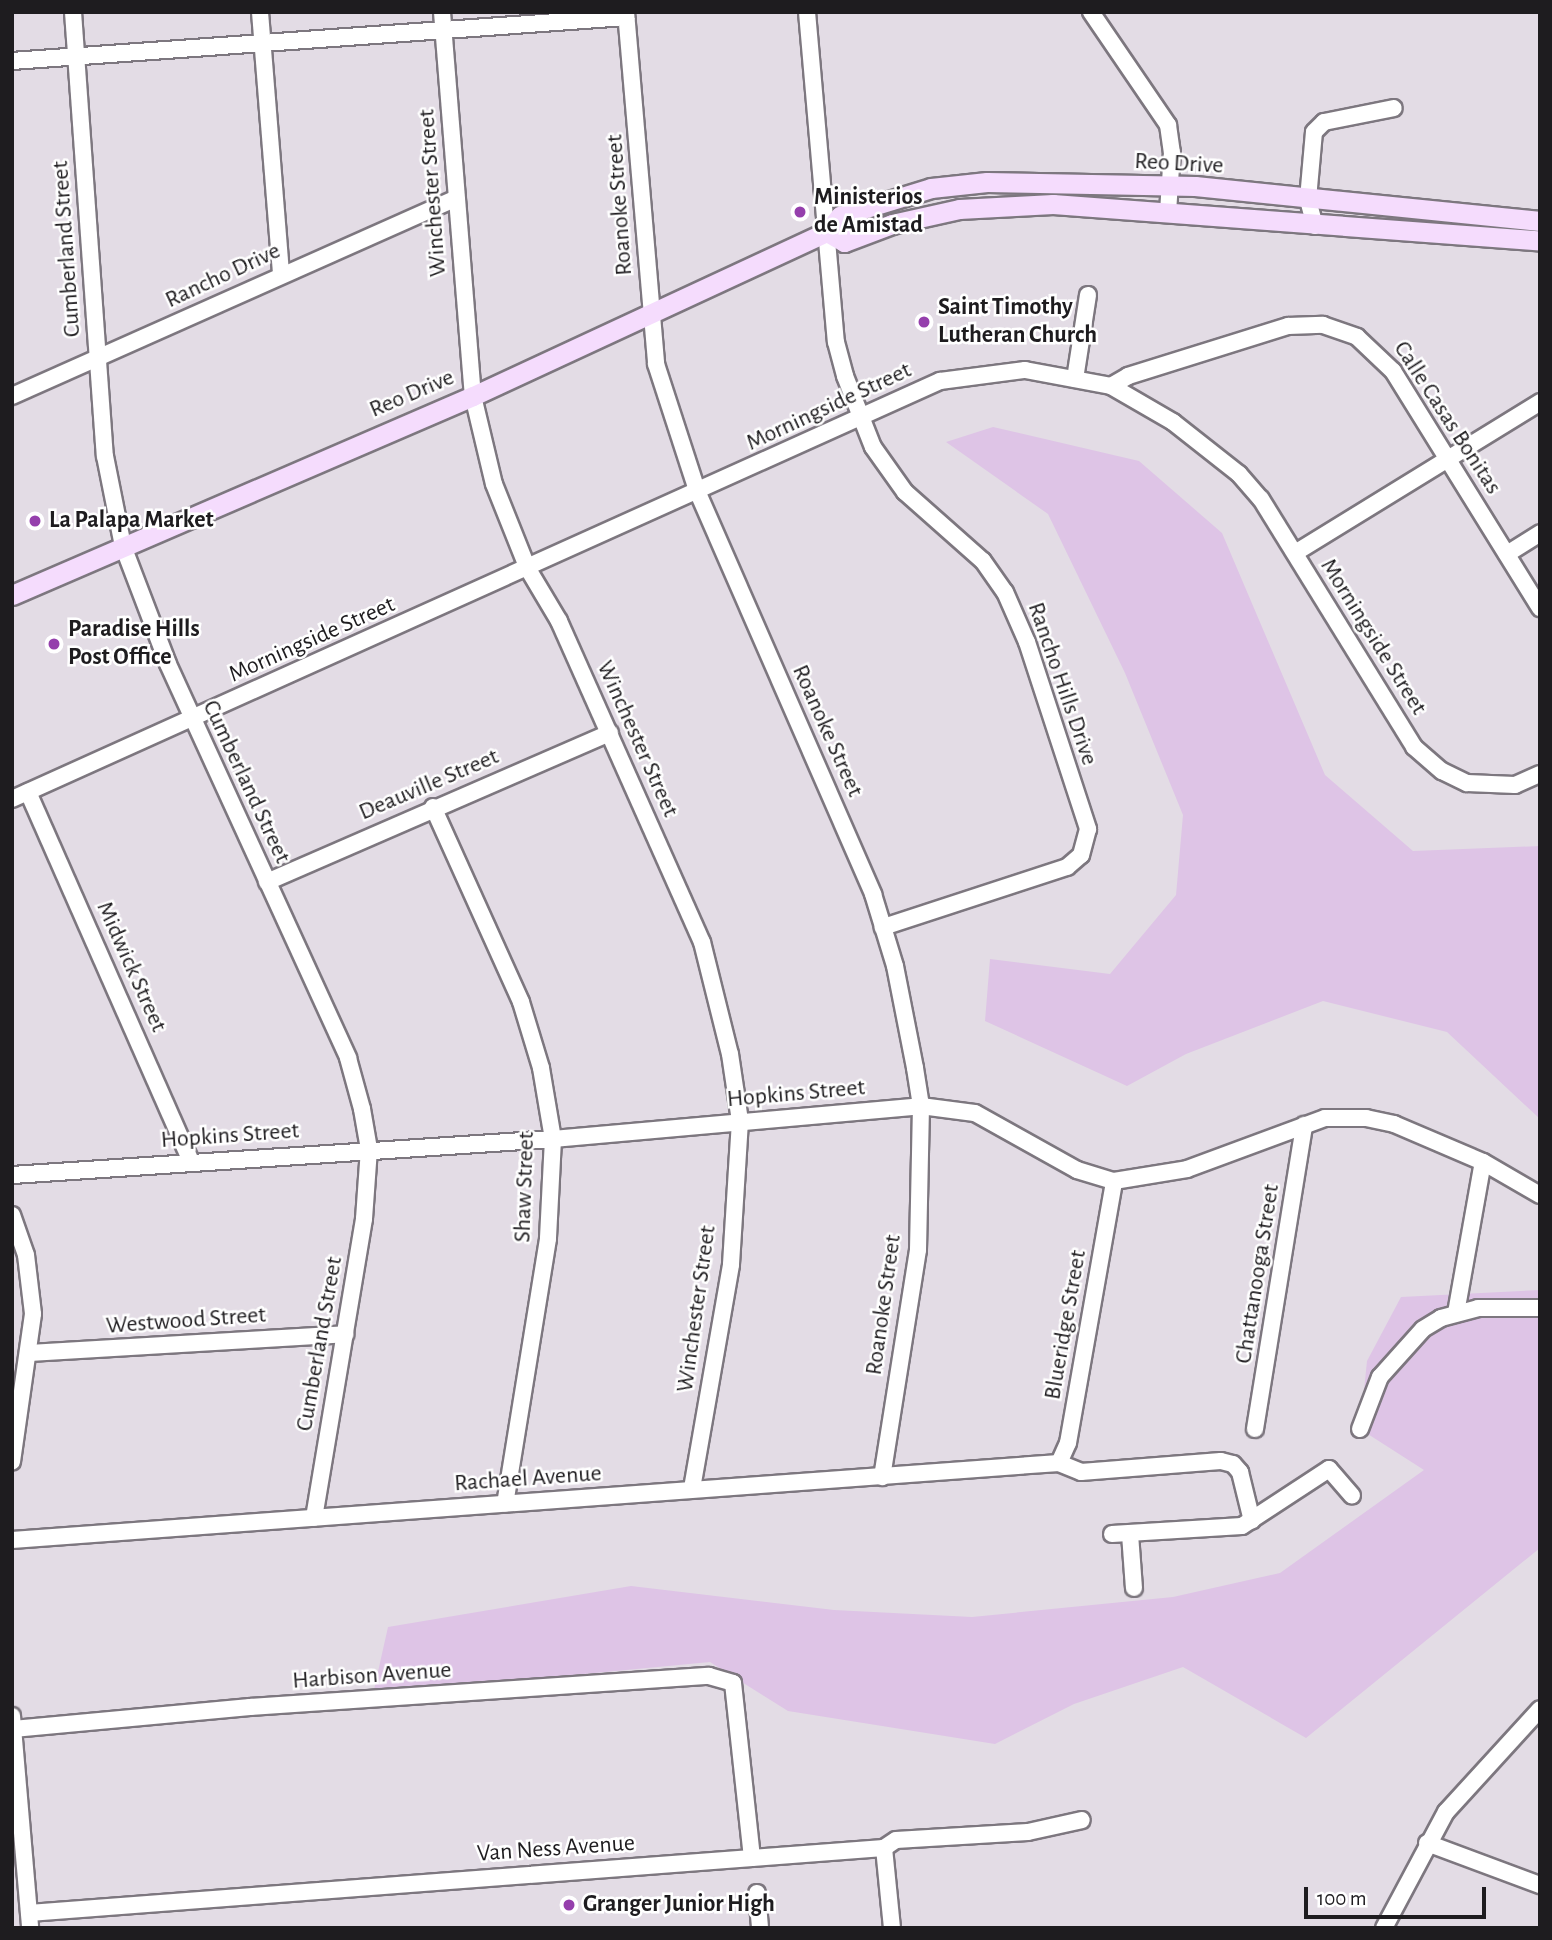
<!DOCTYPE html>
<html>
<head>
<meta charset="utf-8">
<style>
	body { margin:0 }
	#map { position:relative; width:1552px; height:1940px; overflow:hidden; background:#e3dce5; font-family:"Alegreya Sans",sans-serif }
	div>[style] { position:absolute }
	.green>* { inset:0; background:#dec4e6 }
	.roads { filter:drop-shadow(2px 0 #7d777f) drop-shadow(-2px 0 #7d777f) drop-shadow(0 2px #7d777f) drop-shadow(0 -2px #7d777f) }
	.minor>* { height:16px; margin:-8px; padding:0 8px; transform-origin:8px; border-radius:8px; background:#fff }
	.major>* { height:19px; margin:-9.5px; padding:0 9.5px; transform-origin:9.5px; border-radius:9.5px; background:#f5dcfd }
	.dots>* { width:19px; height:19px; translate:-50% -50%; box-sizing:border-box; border:4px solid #fff; border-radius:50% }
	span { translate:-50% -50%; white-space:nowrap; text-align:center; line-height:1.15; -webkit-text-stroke:5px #fff; paint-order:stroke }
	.street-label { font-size:24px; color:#1e1c1f }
	.poi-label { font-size:24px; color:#1e1c1f; font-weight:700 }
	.left { translate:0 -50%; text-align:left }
	.frame { position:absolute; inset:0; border:14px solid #1e1c1f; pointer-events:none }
	.scale { position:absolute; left:1304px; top:1887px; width:182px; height:32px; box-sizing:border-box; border:4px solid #1e1c1f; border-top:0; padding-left:9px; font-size:21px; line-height:24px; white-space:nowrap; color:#1e1c1f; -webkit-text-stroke:5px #fff; paint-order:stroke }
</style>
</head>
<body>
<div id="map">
	<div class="green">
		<i style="clip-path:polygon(993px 427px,1139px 461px,1222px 533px,1325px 775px,1413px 851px,1540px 846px,1540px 1119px,1447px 1032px,1323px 1001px,1186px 1054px,1127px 1086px,985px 1021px,990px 959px,1110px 974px,1176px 895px,1183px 815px,1125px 673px,1048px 514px,946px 442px)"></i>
		<i style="clip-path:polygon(1540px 1290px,1540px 1548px,1306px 1738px,1183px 1667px,1074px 1704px,995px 1744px,788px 1711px,710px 1662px,373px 1694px,388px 1627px,631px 1586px,834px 1610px,972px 1617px,1173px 1597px,1280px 1573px,1424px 1470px,1360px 1429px,1367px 1361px,1401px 1297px)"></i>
	</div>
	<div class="roads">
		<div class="minor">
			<i style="left:73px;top:12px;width:445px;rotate:85.9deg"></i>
			<i style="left:105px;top:456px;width:92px;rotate:78.7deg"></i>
			<i style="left:123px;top:546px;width:126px;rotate:69.1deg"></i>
			<i style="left:168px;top:664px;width:433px;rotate:65.4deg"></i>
			<i style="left:348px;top:1058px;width:53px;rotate:74.6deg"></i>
			<i style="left:362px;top:1109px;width:41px;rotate:80.1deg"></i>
			<i style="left:369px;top:1149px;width:70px;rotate:94.1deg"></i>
			<i style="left:364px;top:1219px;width:303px;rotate:99.5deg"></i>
			<i style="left:260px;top:12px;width:262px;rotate:85.4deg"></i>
			<i style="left:442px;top:12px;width:385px;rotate:85.4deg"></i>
			<i style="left:473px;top:396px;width:90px;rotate:76.6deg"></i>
			<i style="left:494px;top:484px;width:92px;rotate:68.2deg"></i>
			<i style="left:528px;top:569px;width:61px;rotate:59.2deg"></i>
			<i style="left:559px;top:621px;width:351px;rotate:66deg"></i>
			<i style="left:702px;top:942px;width:115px;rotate:76deg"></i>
			<i style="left:730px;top:1054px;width:68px;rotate:81.5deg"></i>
			<i style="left:740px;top:1121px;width:144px;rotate:93.6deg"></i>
			<i style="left:731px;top:1265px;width:227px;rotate:99.9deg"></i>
			<i style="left:626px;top:12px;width:353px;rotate:85.1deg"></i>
			<i style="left:656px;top:364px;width:136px;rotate:72deg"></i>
			<i style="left:698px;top:493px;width:438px;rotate:66.4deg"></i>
			<i style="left:873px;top:894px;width:75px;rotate:73deg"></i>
			<i style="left:895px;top:966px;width:104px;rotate:78.9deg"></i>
			<i style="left:915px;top:1068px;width:38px;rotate:81deg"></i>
			<i style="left:921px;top:1106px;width:144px;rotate:91.2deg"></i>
			<i style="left:918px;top:1250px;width:230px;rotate:99deg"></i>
			<i style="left:807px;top:12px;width:331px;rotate:85deg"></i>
			<i style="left:836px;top:342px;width:35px;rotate:75deg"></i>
			<i style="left:845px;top:376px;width:76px;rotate:68.5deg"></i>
			<i style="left:873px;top:447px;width:55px;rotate:54.6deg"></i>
			<i style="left:905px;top:492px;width:104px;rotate:41.5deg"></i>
			<i style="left:983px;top:561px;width:38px;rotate:55deg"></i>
			<i style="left:1005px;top:592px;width:55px;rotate:66.3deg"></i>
			<i style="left:1027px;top:642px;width:197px;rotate:71.9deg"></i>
			<i style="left:1088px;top:829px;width:27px;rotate:105deg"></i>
			<i style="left:1081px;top:855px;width:18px;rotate:139deg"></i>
			<i style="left:1067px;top:867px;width:194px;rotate:161.9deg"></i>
			<i style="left:1091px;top:12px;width:137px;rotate:55.7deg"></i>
			<i style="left:1168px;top:125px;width:27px;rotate:82deg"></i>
			<i style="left:1172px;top:152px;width:61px;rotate:93.8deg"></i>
			<i style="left:12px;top:61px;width:616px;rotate:-4.1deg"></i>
			<i style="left:1315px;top:226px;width:28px;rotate:-105deg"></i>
			<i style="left:1308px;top:199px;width:67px;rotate:-84.9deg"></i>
			<i style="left:1314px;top:132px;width:14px;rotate:-45deg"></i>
			<i style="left:1324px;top:122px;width:71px;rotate:-11.3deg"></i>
			<i style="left:1075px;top:379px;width:85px;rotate:-81.2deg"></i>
			<i style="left:1111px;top:386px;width:20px;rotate:-30deg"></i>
			<i style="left:1128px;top:376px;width:168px;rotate:-17.4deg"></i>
			<i style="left:1288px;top:326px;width:35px;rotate:-2deg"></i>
			<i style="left:1323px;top:325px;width:36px;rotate:19deg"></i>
			<i style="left:1357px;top:337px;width:50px;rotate:43.4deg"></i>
			<i style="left:1393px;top:371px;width:279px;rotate:58.2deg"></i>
			<i style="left:12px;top:396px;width:485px;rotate:-24deg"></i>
			<i style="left:1295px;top:553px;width:288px;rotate:-31.6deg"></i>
			<i style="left:1507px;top:554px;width:39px;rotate:-32deg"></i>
			<i style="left:28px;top:792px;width:403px;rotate:66.2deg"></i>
			<i style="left:12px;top:799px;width:1018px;rotate:-24.25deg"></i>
			<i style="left:940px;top:381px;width:86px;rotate:-7.4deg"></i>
			<i style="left:1025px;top:370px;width:87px;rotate:10.5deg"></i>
			<i style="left:1111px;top:386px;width:72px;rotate:30.1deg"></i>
			<i style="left:1173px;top:422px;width:84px;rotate:38.2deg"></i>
			<i style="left:1239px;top:474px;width:33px;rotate:49deg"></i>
			<i style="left:1261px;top:499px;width:291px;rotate:58.3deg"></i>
			<i style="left:1414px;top:747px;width:37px;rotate:41deg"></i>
			<i style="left:1442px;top:771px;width:28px;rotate:26deg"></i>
			<i style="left:1467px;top:783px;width:48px;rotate:2.4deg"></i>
			<i style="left:1515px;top:785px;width:27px;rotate:-24deg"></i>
			<i style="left:433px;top:807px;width:214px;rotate:65.7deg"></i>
			<i style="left:521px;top:1002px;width:69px;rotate:73.1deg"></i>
			<i style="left:541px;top:1068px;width:72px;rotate:80.4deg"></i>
			<i style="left:553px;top:1139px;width:100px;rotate:92.9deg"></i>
			<i style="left:548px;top:1239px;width:268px;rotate:99.2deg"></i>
			<i style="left:267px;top:882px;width:374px;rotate:-23.5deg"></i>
			<i style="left:12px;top:1175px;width:542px;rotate:-3.81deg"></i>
			<i style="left:553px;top:1139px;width:369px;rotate:-5.1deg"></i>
			<i style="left:921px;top:1106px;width:54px;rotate:7.4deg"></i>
			<i style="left:975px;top:1113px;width:117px;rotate:29.2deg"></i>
			<i style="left:1077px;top:1170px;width:39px;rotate:17deg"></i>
			<i style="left:1114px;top:1181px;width:74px;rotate:-9.3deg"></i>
			<i style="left:1187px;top:1169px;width:147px;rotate:-20.3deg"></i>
			<i style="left:1325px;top:1118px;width:41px"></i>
			<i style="left:1366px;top:1118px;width:29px;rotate:12deg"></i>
			<i style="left:1394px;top:1124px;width:97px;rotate:23.1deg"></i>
			<i style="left:1483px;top:1162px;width:66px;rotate:30.1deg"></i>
			<i style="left:12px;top:1215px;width:42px;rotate:70.7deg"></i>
			<i style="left:26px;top:1255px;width:59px;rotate:83.2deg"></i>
			<i style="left:33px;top:1314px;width:149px;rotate:98.1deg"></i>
			<i style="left:1456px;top:1313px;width:153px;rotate:-79.9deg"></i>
			<i style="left:29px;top:1353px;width:317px;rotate:-3.4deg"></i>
			<i style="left:1255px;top:1429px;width:308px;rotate:-80.8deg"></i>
			<i style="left:1360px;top:1429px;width:56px;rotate:-69deg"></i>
			<i style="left:1380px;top:1377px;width:64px;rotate:-48.1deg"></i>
			<i style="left:1423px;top:1329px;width:21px;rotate:-31deg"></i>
			<i style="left:1441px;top:1318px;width:38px;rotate:-15deg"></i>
			<i style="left:1478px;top:1308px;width:62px"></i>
			<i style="left:1059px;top:1463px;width:24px;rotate:22deg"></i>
			<i style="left:1081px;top:1472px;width:140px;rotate:-4.5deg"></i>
			<i style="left:1221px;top:1461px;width:12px;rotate:14deg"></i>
			<i style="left:1233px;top:1464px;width:11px;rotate:49deg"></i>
			<i style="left:1240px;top:1472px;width:50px;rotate:76.2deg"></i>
			<i style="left:1112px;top:1534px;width:130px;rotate:-3.5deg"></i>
			<i style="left:1242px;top:1526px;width:104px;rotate:-33.2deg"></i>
			<i style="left:1329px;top:1469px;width:35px;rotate:49deg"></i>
			<i style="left:1130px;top:1534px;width:54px;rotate:85.8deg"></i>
			<i style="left:12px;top:1540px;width:1050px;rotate:-4.21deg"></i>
			<i style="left:1059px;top:1463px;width:22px;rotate:-66deg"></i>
			<i style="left:1068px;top:1443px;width:266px;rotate:-80deg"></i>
			<i style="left:12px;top:1716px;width:213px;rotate:85.1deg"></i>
			<i style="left:13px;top:1729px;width:238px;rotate:-5.3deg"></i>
			<i style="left:250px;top:1707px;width:460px;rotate:-3.9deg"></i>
			<i style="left:709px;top:1676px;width:25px;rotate:16deg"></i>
			<i style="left:733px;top:1683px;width:176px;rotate:83.8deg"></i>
			<i style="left:1427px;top:1843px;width:121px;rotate:20.4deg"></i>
			<i style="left:884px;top:1848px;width:80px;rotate:84.3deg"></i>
			<i style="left:757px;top:1893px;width:35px;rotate:85deg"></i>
			<i style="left:29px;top:1913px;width:857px;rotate:-4.35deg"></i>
			<i style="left:884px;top:1848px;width:14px;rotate:-34deg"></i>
			<i style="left:896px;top:1840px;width:132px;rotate:-3.5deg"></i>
			<i style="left:1028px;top:1832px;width:55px;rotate:-12.5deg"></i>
			<i style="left:1384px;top:1928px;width:132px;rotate:-61.9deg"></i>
			<i style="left:1446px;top:1812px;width:139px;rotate:-47.6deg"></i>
		</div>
		<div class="major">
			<i style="left:827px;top:232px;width:20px;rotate:30deg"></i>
			<i style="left:844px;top:242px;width:51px;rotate:-20.6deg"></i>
			<i style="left:892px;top:224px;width:69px;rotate:-12.6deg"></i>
			<i style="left:959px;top:209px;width:94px;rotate:-3deg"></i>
			<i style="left:1053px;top:204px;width:488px;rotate:4.3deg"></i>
			<i style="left:12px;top:595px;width:502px;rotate:-23.35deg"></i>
			<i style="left:473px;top:396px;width:390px;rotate:-24.9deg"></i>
			<i style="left:827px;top:232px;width:21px;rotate:-51deg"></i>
			<i style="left:840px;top:216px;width:95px;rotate:-17.1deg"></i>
			<i style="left:931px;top:188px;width:56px;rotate:-6.1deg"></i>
			<i style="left:987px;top:182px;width:208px;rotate:1.1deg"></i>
			<i style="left:1195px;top:186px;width:347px;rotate:5.8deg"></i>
		</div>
	</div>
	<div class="dots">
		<i style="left:800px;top:212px;background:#953fac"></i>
		<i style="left:924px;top:322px;background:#953fac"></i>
		<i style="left:35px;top:521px;background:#953fac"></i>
		<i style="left:54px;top:644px;background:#953fac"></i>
		<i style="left:569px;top:1905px;background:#953fac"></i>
	</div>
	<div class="street-label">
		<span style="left:1179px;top:164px;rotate:3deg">Reo Drive</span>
		<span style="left:433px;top:193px;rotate:-94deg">Winchester Street</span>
		<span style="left:620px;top:205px;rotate:-94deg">Roanoke Street</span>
		<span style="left:67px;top:249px;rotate:-94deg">Cumberland Street</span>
		<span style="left:223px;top:276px;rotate:-25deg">Rancho Drive</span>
		<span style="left:412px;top:394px;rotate:-23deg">Reo Drive</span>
		<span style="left:829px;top:407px;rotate:-25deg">Morningside Street</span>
		<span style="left:1447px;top:418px;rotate:57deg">Calle Casas Bonitas</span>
		<span style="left:1373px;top:637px;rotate:58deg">Morningside Street</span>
		<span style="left:312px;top:640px;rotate:-24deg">Morningside Street</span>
		<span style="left:1062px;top:684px;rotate:71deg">Rancho Hills Drive</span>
		<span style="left:827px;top:731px;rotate:66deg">Roanoke Street</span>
		<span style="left:637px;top:739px;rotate:66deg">Winchester Street</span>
		<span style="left:246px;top:782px;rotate:65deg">Cumberland Street</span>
		<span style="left:429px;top:785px;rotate:-23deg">Deauville Street</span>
		<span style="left:131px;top:967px;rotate:66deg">Midwick Street</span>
		<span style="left:796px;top:1094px;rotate:-5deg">Hopkins Street</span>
		<span style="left:230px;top:1136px;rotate:-4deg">Hopkins Street</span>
		<span style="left:525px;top:1187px;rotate:-88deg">Shaw Street</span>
		<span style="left:1258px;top:1274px;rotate:-81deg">Chattanooga Street</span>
		<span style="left:884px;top:1305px;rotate:-82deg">Roanoke Street</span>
		<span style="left:697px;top:1309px;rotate:-82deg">Winchester Street</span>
		<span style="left:186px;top:1321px;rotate:-4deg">Westwood Street</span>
		<span style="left:1066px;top:1325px;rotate:-80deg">Blueridge Street</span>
		<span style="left:320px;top:1344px;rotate:-80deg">Cumberland Street</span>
		<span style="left:528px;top:1479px;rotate:-4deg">Rachael Avenue</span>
		<span style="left:372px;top:1676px;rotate:-4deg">Harbison Avenue</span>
		<span style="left:556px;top:1849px;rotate:-4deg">Van Ness Avenue</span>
	</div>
	<div class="poi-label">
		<span class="left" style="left:814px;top:212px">Ministerios<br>de Amistad</span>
		<span class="left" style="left:938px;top:322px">Saint Timothy<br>Lutheran Church</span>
		<span class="left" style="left:49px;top:521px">La Palapa Market</span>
		<span class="left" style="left:68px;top:644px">Paradise Hills<br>Post Office</span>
		<span class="left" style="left:583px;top:1905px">Granger Junior High</span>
	</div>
	<div class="frame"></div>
	<div class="scale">100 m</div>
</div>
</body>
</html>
